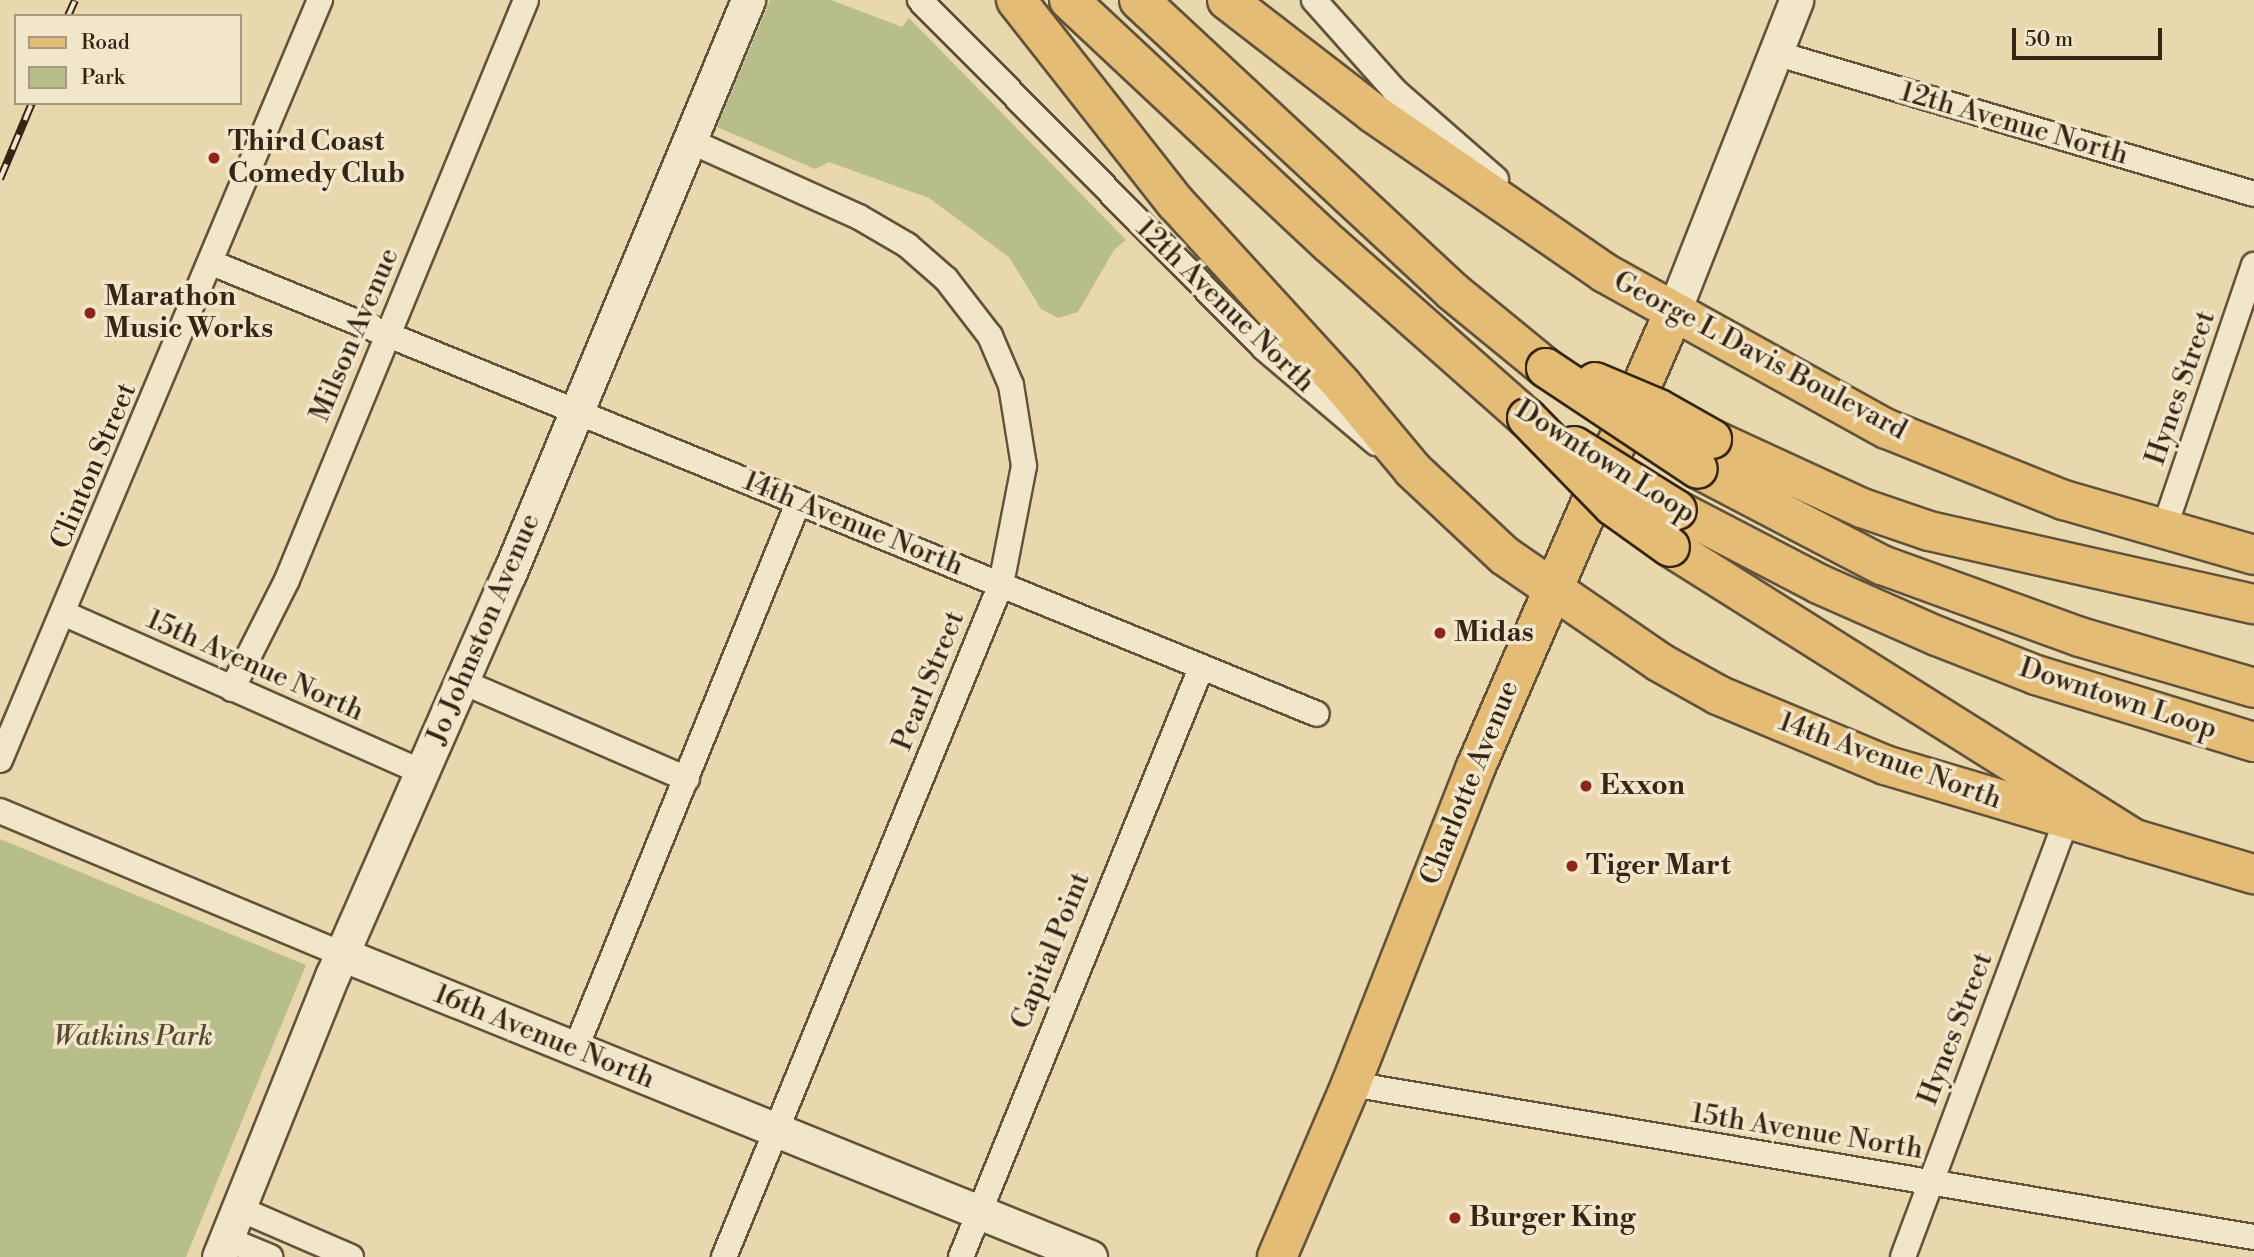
<!DOCTYPE html>
<html>
<head>
<meta charset="utf-8">
<style>
	body { margin:0 }
	#map { position:relative; width:2254px; height:1257px; overflow:hidden; background:#e9d7ad; font-family:"Libre Bodoni",serif }
	div>[style] { position:absolute }
	.green>* { inset:0; background:#b8be89 }
	.roads { filter:drop-shadow(2px 0 #62523b) drop-shadow(-2px 0 #62523b) drop-shadow(0 2px #62523b) drop-shadow(0 -2px #62523b) }
	.street>* { height:24px; margin:-12px; padding:0 12px; transform-origin:12px; border-radius:12px; background:#f1e5ca }
	.secondary>* { height:33px; margin:-16.5px; padding:0 16.5px; transform-origin:16.5px; border-radius:16.5px; background:#f1e5ca }
	.primary>* { height:38px; margin:-19px; padding:0 19px; transform-origin:19px; border-radius:19px; background:#e4bc76 }
	.highway>* { height:38px; margin:-19px; padding:0 19px; transform-origin:19px; border-radius:19px; background:#e4bc76 }
	.rail>* { height:8px; margin-top:-4px; transform-origin:0; background:repeating-linear-gradient(90deg,#f1e5ca 0 16px,#352515 0 32px); box-sizing:border-box; border-block:2px solid #352515 }
	.bridges { filter:drop-shadow(2px 0 #352515) drop-shadow(-2px 0 #352515) drop-shadow(0 2px #352515) drop-shadow(0 -2px #352515) }
	.highway-bridge>* { height:38px; margin:-19px; padding:0 19px; transform-origin:19px; border-radius:19px; background:#e4bc76 }
	.dots>* { width:19px; height:19px; translate:-50% -50%; box-sizing:border-box; border:4px solid #f1e5ca; border-radius:50% }
	span { translate:-50% -50%; white-space:nowrap; text-align:center; line-height:1.15; -webkit-text-stroke:7px #f1e5ca; paint-order:stroke }
	.street-label { font-size:28px; color:#352515 }
	.poi-label { font-size:28px; color:#352515; font-weight:700 }
	.left { translate:0 -50%; text-align:left }
	.park-label { font-size:28px; color:#564b32; font-style:italic }
	.legend { position:absolute; left:14px; top:14px; width:228px; height:91px; box-sizing:border-box; background:#f1e5ca; border:2px solid #a69882; margin:0; padding:9px 12px; list-style:none; font-size:21px; color:#352515 }
	.legend li { display:flex; align-items:center; gap:14px; height:35px }
	.legend b { width:35px; border:2px solid #a69882 }
	.scale { position:absolute; left:2012px; top:28px; width:150px; height:32px; box-sizing:border-box; border:4px solid #352515; border-top:0; padding-left:9px; font-size:21px; line-height:24px; white-space:nowrap; color:#352515; -webkit-text-stroke:5px #f1e5ca; paint-order:stroke }
</style>
</head>
<body>
<div id="map">
	<div class="green">
		<i style="clip-path:polygon(770px 0,831px 0,902px 27px,909px 18px,1126px 240px,1114px 250px,1078px 312px,1058px 318px,1041px 309px,1009px 257px,929px 198px,829px 162px,815px 169px,717px 127px)"></i>
		<i style="clip-path:polygon(0 839px,306px 965px,186px 1257px,0 1257px)"></i>
	</div>
	<div class="roads">
		<div class="street">
			<i style="left:920px;top:0;width:489px;rotate:45.3deg"></i>
			<i style="left:1264px;top:348px;width:147px;rotate:40.3deg"></i>
			<i style="left:1314px;top:0;width:122px;rotate:48.3deg"></i>
			<i style="left:1395px;top:91px;width:134px;rotate:41.1deg"></i>
			<i style="left:1775px;top:53px;width:499px;rotate:16.4deg"></i>
			<i style="left:690px;top:141px;width:185px;rotate:24.2deg"></i>
			<i style="left:859px;top:217px;width:56px;rotate:30.3deg"></i>
			<i style="left:907px;top:245px;width:52px;rotate:41.1deg"></i>
			<i style="left:946px;top:279px;width:72px;rotate:52.3deg"></i>
			<i style="left:990px;top:336px;width:53px;rotate:66.8deg"></i>
			<i style="left:1011px;top:385px;width:82px;rotate:80.9deg"></i>
			<i style="left:1024px;top:466px;width:120px;rotate:101deg"></i>
			<i style="left:1001px;top:584px;width:728px;rotate:112.37deg"></i>
			<i style="left:212px;top:263px;width:1193px;rotate:22.2deg"></i>
			<i style="left:2164px;top:529px;width:279px;rotate:-71.2deg"></i>
			<i style="left:63px;top:613px;width:393px;rotate:23.9deg"></i>
			<i style="left:463px;top:682px;width:244px;rotate:23.4deg"></i>
			<i style="left:232px;top:689px;width:122px;rotate:-63.2deg"></i>
			<i style="left:287px;top:580px;width:627px;rotate:-67.6deg"></i>
			<i style="left:0;top:760px;width:825px;rotate:-67.17deg"></i>
			<i style="left:0;top:811px;width:373px;rotate:22.7deg"></i>
			<i style="left:575px;top:1050px;width:591px;rotate:-67.82deg"></i>
			<i style="left:1351px;top:1084px;width:916px;rotate:9.62deg"></i>
			<i style="left:240px;top:1209px;width:121px;rotate:23.4deg"></i>
			<i style="left:227px;top:1239px;width:47px;rotate:22.7deg"></i>
			<i style="left:961px;top:1257px;width:636px;rotate:-67.83deg"></i>
			<i style="left:1903px;top:1257px;width:465px;rotate:-69.5deg"></i>
		</div>
		<div class="secondary">
			<i style="left:1673px;top:313px;width:336px;rotate:-68.5deg"></i>
			<i style="left:344px;top:955px;width:805px;rotate:22.04deg"></i>
			<i style="left:219px;top:1257px;width:305px;rotate:-68.1deg"></i>
			<i style="left:333px;top:974px;width:437px;rotate:-66.3deg"></i>
			<i style="left:509px;top:574px;width:622px;rotate:-67.39deg"></i>
		</div>
		<div class="primary">
			<i style="left:1605px;top:273px;width:322px;rotate:29deg"></i>
			<i style="left:1887px;top:429px;width:191px;rotate:21.9deg"></i>
			<i style="left:2064px;top:500px;width:198px;rotate:16.1deg"></i>
			<i style="left:1413px;top:470px;width:126px;rotate:43.1deg"></i>
			<i style="left:1505px;top:556px;width:187px;rotate:34.5deg"></i>
			<i style="left:1659px;top:662px;width:68px;rotate:29.2deg"></i>
			<i style="left:1718px;top:695px;width:181px;rotate:22.7deg"></i>
			<i style="left:1885px;top:765px;width:385px;rotate:16.5deg"></i>
			<i style="left:1277px;top:1257px;width:188px;rotate:-66.8deg"></i>
			<i style="left:1351px;top:1084px;width:339px;rotate:-68.5deg"></i>
			<i style="left:1475px;top:769px;width:497px;rotate:-66.5deg"></i>
		</div>
		<div class="highway">
			<i style="left:1016px;top:0;width:258px;rotate:51.8deg"></i>
			<i style="left:1176px;top:203px;width:246px;rotate:47.6deg"></i>
			<i style="left:1342px;top:385px;width:111px;rotate:50.1deg"></i>
			<i style="left:1069px;top:0;width:357px;rotate:43.1deg"></i>
			<i style="left:1330px;top:244px;width:263px;rotate:41.5deg"></i>
			<i style="left:1139px;top:0;width:427px;rotate:42.9deg"></i>
			<i style="left:1452px;top:291px;width:122px;rotate:39.3deg"></i>
			<i style="left:1227px;top:0;width:185px;rotate:37.7deg"></i>
			<i style="left:1373px;top:113px;width:282px;rotate:34.6deg"></i>
			<i style="left:1712px;top:439px;width:165px;rotate:24.7deg"></i>
			<i style="left:1862px;top:508px;width:71px;rotate:18.9deg"></i>
			<i style="left:1929px;top:531px;width:333px;rotate:12.7deg"></i>
			<i style="left:1698px;top:469px;width:208px;rotate:27.6deg"></i>
			<i style="left:1882px;top:565px;width:211px;rotate:20deg"></i>
			<i style="left:2080px;top:637px;width:181px;rotate:16.3deg"></i>
			<i style="left:1677px;top:510px;width:160px;rotate:27.5deg"></i>
			<i style="left:1819px;top:584px;width:129px;rotate:23.8deg"></i>
			<i style="left:1937px;top:636px;width:106px;rotate:21.5deg"></i>
			<i style="left:2036px;top:675px;width:228px;rotate:17.1deg"></i>
			<i style="left:1670px;top:547px;width:548px;rotate:32.18deg"></i>
		</div>
	</div>
	<div class="rail">
		<i style="left:68px;top:16px;width:17px;rotate:-66deg"></i>
		<i style="left:0;top:179px;width:82px;rotate:-67.2deg"></i>
	</div>
	<div class="bridges">
		<div class="highway-bridge">
			<i style="left:1546px;top:368px;width:182px;rotate:33.6deg"></i>
			<i style="left:1595px;top:382px;width:69px;rotate:22.9deg"></i>
			<i style="left:1659px;top:409px;width:61px;rotate:29.5deg"></i>
			<i style="left:1527px;top:418px;width:123px;rotate:45.7deg"></i>
			<i style="left:1613px;top:506px;width:70px;rotate:35.7deg"></i>
			<i style="left:1574px;top:446px;width:121px;rotate:31.9deg"></i>
		</div>
	</div>
	<div class="dots">
		<i style="left:214px;top:158px;background:#8f2418"></i>
		<i style="left:90px;top:313px;background:#8f2418"></i>
		<i style="left:1440px;top:633px;background:#8f2418"></i>
		<i style="left:1586px;top:786px;background:#8f2418"></i>
		<i style="left:1572px;top:866px;background:#8f2418"></i>
		<i style="left:1455px;top:1218px;background:#8f2418"></i>
	</div>
	<div class="street-label">
		<span style="left:2014px;top:124px;rotate:16deg">12th Avenue North</span>
		<span style="left:1225px;top:306px;rotate:44deg">12th Avenue North</span>
		<span style="left:355px;top:335px;rotate:-67deg">Milson Avenue</span>
		<span style="left:1760px;top:356px;rotate:28deg">George L Davis Boulevard</span>
		<span style="left:2181px;top:388px;rotate:-71deg">Hynes Street</span>
		<span style="left:1605px;top:462px;rotate:32deg">Downtown Loop</span>
		<span style="left:94px;top:466px;rotate:-67deg">Clinton Street</span>
		<span style="left:853px;top:524px;rotate:22deg">14th Avenue North</span>
		<span style="left:484px;top:629px;rotate:-67deg">Jo Johnston Avenue</span>
		<span style="left:255px;top:666px;rotate:24deg">15th Avenue North</span>
		<span style="left:929px;top:681px;rotate:-68deg">Pearl Street</span>
		<span style="left:2118px;top:699px;rotate:18deg">Downtown Loop</span>
		<span style="left:1890px;top:761px;rotate:20deg">14th Avenue North</span>
		<span style="left:1470px;top:783px;rotate:-68deg">Charlotte Avenue</span>
		<span style="left:1051px;top:951px;rotate:-68deg">Capital Point</span>
		<span style="left:1956px;top:1029px;rotate:-69deg">Hynes Street</span>
		<span style="left:544px;top:1037px;rotate:22deg">16th Avenue North</span>
		<span style="left:1807px;top:1132px;rotate:9deg">15th Avenue North</span>
	</div>
	<div class="poi-label">
		<span class="left" style="left:228px;top:158px">Third Coast<br>Comedy Club</span>
		<span class="left" style="left:104px;top:313px">Marathon<br>Music Works</span>
		<span class="left" style="left:1454px;top:633px">Midas</span>
		<span class="left" style="left:1600px;top:786px">Exxon</span>
		<span class="left" style="left:1586px;top:866px">Tiger Mart</span>
		<span class="left" style="left:1469px;top:1218px">Burger King</span>
	</div>
	<div class="park-label">
		<span style="left:133px;top:1037px">Watkins Park</span>
	</div>
	<ul class="legend">
	<li><b style="height:9px;background:#e4bc76"></b>Road</li>
	<li><b style="height:19px;background:#b8be89"></b>Park</li>
	</ul>
	<div class="scale">50 m</div>
</div>
</body>
</html>
